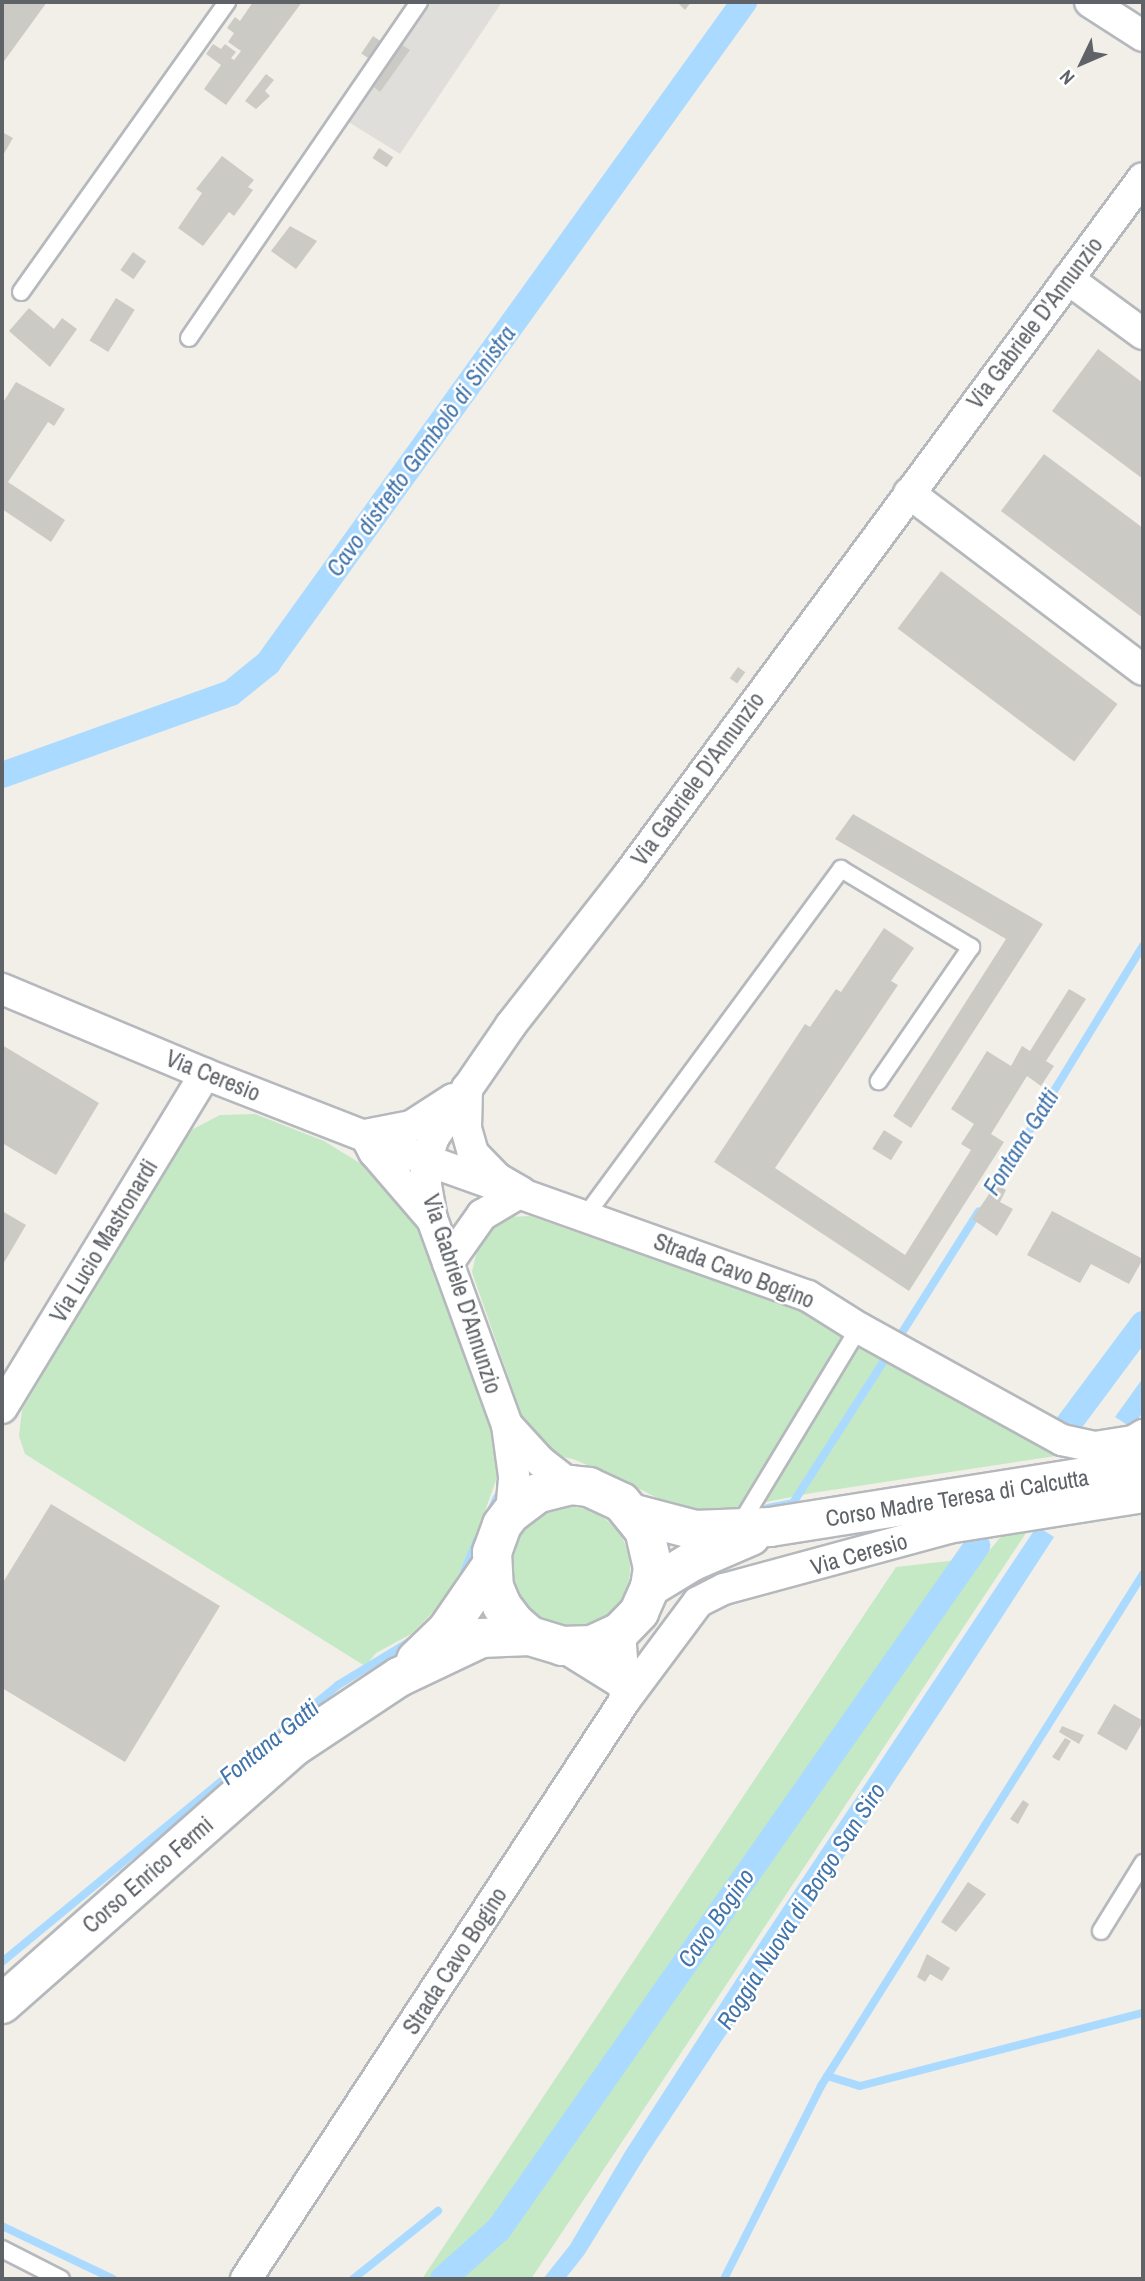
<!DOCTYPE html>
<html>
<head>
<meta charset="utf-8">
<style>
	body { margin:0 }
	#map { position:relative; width:1145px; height:2281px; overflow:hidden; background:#f1efe8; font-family:"Archivo Narrow",sans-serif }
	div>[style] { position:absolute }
	.industrial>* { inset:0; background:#e0deda }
	.green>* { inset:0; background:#c5e8c5 }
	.round { border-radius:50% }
	.water>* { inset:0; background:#aadaff }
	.stream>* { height:8px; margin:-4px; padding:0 4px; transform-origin:4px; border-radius:4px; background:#aadaff }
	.canal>* { height:26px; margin:-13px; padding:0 13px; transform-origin:13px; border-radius:13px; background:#aadaff }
	.building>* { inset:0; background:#cccac5; transform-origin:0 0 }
	.roads { filter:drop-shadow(2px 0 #b5b8bc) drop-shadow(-2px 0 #b5b8bc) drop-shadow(0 2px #b5b8bc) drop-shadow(0 -2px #b5b8bc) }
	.service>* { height:16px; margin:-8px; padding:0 8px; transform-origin:8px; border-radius:8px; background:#fff }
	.minor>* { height:30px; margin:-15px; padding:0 15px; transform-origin:15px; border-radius:15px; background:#fff }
	.secondary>* { height:38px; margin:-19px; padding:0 19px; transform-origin:19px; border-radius:19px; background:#fff }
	span { translate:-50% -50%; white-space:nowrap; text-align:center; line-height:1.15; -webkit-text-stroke:5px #fff; paint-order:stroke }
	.street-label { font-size:23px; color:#5f6368 }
	.water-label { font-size:24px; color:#4174aa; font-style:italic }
	.frame { position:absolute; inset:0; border:4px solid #5f6368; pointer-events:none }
	.north { position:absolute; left:1047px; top:28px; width:70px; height:70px; -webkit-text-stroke:5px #fff; paint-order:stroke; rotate:226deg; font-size:19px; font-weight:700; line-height:28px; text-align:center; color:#5f6368 }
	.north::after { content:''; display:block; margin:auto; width:24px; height:32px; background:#5f6368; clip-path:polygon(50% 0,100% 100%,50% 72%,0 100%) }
</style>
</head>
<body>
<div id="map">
	<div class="industrial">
		<i style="clip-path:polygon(429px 2px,502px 2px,400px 154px,347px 121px)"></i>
	</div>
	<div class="green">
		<i style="clip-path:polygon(255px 1114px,324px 1141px,371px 1170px,399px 1193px,421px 1233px,488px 1407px,501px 1466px,474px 1542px,447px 1598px,411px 1634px,376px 1653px,365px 1666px,25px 1454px,19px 1436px,22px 1410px,173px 1153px,193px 1129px,220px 1115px)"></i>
		<i style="clip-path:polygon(530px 1216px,807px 1313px,1007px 1418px,1062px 1455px,812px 1493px,719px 1511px,673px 1506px,618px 1478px,573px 1459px,552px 1455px,534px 1438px,523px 1419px,472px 1272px,480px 1238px,505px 1217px)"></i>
		<i class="round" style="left:508px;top:1507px;width:122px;height:122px"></i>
		<i style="clip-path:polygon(1004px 1533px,1026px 1533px,531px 2279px,422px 2279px,896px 1567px,984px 1557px)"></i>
	</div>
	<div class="water">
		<i style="clip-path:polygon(1143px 1378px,1143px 1412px,1132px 1428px,1115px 1417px)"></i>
		<i style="clip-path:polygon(1037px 1526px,1054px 1537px,952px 1694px,646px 2155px,584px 2255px,565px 2279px,543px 2279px,570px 2245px,625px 2152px,763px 1938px)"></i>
	</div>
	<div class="stream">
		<i style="left:992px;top:1192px;width:289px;rotate:-58.5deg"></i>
		<i style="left:898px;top:1339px;width:151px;rotate:-57.7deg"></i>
		<i style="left:768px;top:1508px;width:25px;rotate:-11deg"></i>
		<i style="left:793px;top:1503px;width:174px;rotate:-57.4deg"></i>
		<i style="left:490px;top:1513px;width:17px;rotate:-66deg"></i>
		<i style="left:462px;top:1577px;width:40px;rotate:-68deg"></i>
		<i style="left:2px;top:1962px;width:435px;rotate:-39.5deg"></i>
		<i style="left:338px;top:1685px;width:87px;rotate:-31.3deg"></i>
		<i style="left:827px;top:2076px;width:34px;rotate:17deg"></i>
		<i style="left:860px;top:2086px;width:292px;rotate:-14.5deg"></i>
		<i style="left:2px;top:2226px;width:123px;rotate:25.5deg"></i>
		<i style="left:353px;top:2279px;width:109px;rotate:-38.7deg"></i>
		<i style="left:724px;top:2279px;width:216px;rotate:-63.3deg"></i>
		<i style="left:821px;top:2086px;width:605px;rotate:-57.83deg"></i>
	</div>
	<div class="canal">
		<i style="left:2px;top:775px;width:243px;rotate:-19.7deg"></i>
		<i style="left:231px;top:693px;width:48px;rotate:-39deg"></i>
		<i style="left:268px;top:663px;width:815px;rotate:-54.24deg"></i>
		<i style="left:1064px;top:1430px;width:132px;rotate:-53.3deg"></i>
		<i style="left:443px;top:2279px;width:75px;rotate:-41.8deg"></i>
		<i style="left:499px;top:2229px;width:834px;rotate:-55.01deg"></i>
	</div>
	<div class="building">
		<i style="clip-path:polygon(2px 2px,47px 2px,2px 64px)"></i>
		<i style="clip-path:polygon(253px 2px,302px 2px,226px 105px,204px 89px,221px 65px,206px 54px,213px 44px,221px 49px,225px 44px,236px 52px,231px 58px,234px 60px,241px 51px,228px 42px,234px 33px,227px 28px,235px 17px,240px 21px)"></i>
		<i style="clip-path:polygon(677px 2px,691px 2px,685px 10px)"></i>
		<i style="left:373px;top:36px;width:11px;height:21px;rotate:34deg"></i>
		<i style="clip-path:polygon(402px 45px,410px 50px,380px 92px,374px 87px)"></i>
		<i style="clip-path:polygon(266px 74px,274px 80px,265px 91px,270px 96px,256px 109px,245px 101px)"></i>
		<i style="clip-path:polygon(2px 132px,13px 138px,2px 157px)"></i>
		<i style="left:379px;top:148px;width:17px;height:12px;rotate:33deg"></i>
		<i style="clip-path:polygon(222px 156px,254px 180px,248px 187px,253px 190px,234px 216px,229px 212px,203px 246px,178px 228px,202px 193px,196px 189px)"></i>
		<i style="clip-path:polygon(290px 226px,317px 241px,296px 269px,271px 251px)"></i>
		<i style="left:133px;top:252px;width:16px;height:22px;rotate:35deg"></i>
		<i style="left:116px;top:298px;width:22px;height:50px;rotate:32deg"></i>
		<i style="clip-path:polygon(29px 308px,54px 329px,62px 318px,77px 329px,50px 367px,9px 331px)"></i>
		<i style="clip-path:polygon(1098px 349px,1143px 383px,1143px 479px,1052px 411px)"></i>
		<i style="clip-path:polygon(16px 382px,65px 409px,54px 426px,48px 422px,8px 482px,65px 520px,51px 542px,2px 509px,2px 404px)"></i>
		<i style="clip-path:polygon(1044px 454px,1143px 528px,1143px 618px,1001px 511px)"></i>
		<i style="left:941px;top:571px;width:221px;height:72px;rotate:37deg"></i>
		<i style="left:738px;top:667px;width:9px;height:14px;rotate:36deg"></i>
		<i style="clip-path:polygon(853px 814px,1043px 924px,911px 1128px,893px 1116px,1006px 939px,835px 839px)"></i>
		<i style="clip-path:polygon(884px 928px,914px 948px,891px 981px,898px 985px,775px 1168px,905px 1255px,971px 1150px,961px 1144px,974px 1124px,951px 1109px,987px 1051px,1011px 1066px,1022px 1046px,1030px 1051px,1069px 989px,1086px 999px,1046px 1061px,1054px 1066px,1041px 1086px,1027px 1076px,991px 1134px,1004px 1142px,909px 1291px,714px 1162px,805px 1024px,810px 1027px,836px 989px,841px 992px)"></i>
		<i style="clip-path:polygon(2px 1045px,99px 1103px,56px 1175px,2px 1143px)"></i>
		<i style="left:884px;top:1130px;width:22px;height:22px;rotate:32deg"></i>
		<i style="clip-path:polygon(996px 1184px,1006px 1190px,1000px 1202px,1013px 1209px,997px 1236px,972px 1219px)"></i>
		<i style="clip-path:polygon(2px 1211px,26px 1225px,2px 1266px)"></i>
		<i style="clip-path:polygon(1052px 1211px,1143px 1259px,1129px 1284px,1091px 1264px,1080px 1283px,1027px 1255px)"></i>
		<i style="clip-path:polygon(51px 1504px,220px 1606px,125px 1762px,2px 1688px,2px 1584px)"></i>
		<i style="left:1114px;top:1704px;width:34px;height:34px;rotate:30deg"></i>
		<i style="clip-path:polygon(1062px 1726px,1084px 1735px,1079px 1744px,1059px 1732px)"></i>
		<i style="clip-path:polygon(1065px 1738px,1071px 1741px,1059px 1761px,1052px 1757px)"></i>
		<i style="clip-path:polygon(1023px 1800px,1029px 1804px,1018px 1824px,1010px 1819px)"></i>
		<i style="clip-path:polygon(968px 1882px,986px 1894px,956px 1932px,941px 1922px)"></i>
		<i style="clip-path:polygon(927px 1954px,950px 1968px,942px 1981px,930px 1974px,925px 1982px,917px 1977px)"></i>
	</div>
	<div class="roads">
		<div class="service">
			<i style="left:21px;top:292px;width:356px;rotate:-54.6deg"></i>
			<i style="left:189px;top:338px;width:407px;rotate:-55.6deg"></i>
			<i style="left:586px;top:1215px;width:430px;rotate:-53.6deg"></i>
			<i style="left:841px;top:869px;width:152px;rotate:31deg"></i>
			<i style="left:971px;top:947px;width:163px;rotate:124.5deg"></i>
			<i style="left:739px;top:1526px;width:232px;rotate:-58.8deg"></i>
			<i style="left:1101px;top:1931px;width:80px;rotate:-58.3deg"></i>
			<i style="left:2px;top:2249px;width:66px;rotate:27deg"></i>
		</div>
		<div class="minor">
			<i style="left:1090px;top:2px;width:63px;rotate:32.7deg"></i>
			<i style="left:1068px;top:279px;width:93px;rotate:36.3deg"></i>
			<i style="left:909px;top:493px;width:293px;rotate:37.1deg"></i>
			<i style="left:2px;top:989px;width:220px;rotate:22.7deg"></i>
			<i style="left:205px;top:1074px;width:237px;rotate:21.3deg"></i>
			<i style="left:426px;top:1160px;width:405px;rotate:19.6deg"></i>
			<i style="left:808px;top:1296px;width:60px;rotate:32.1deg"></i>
			<i style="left:859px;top:1328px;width:232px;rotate:28.9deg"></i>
			<i style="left:1062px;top:1440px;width:34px;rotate:12deg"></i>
			<i style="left:1095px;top:1447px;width:38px;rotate:-9deg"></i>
			<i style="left:1133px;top:1441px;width:12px;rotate:-31deg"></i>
			<i style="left:430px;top:1217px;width:86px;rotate:-130.7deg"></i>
			<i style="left:374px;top:1152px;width:19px;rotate:-118deg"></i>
			<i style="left:365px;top:1135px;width:47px;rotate:-11.1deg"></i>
			<i style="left:411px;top:1126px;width:50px;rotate:-32.7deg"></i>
			<i style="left:448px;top:1263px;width:59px;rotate:-54.7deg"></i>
			<i style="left:482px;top:1215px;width:45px;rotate:-30.5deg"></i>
			<i style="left:521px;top:1192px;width:28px;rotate:-150deg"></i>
			<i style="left:497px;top:1178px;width:35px;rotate:-134deg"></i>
			<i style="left:473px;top:1153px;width:25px;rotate:-106deg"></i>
			<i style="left:466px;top:1129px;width:41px;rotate:-88.6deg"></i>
			<i style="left:2px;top:1408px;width:391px;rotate:-58.7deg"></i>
			<i style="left:507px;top:1425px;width:49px;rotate:47.5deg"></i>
			<i style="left:540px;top:1461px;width:39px;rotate:38deg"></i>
			<i style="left:511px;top:1513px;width:37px;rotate:-85deg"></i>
			<i style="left:514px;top:1476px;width:51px;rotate:-97.8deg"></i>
			<i style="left:507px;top:1425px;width:219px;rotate:-110deg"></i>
			<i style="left:432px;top:1219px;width:35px;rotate:-100deg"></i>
			<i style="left:426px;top:1185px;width:25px;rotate:-90deg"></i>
			<i style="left:426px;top:1160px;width:24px;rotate:-71deg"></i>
			<i style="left:434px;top:1137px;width:136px;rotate:-55.5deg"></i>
			<i style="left:511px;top:1025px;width:192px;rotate:-52deg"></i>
			<i style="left:629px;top:874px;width:865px;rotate:-53.55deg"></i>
			<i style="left:562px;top:1646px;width:72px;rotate:31.9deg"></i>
			<i style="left:625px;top:1700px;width:122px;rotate:-53.3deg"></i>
			<i style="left:698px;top:1602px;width:29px;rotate:-27deg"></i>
			<i style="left:724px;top:1589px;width:232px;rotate:-15.2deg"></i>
			<i style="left:948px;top:1528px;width:197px;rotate:-9deg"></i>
			<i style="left:246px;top:2279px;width:692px;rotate:-56.79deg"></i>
			<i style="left:625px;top:1700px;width:68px;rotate:-94.2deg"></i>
		</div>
		<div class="secondary">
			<i style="left:634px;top:1514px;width:63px;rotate:14.7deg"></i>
			<i style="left:695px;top:1530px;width:75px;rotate:-2.3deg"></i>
			<i style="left:770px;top:1527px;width:378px;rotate:-9deg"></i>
			<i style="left:650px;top:1587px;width:50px;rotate:-31.2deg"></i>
			<i style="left:693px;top:1561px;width:63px;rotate:-23.3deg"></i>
			<i style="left:416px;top:1660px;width:43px;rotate:-44.1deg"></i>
			<i style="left:447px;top:1630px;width:78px;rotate:-55.5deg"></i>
			<i style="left:2px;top:2004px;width:390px;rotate:-41.4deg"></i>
			<i style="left:295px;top:1746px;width:125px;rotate:-33.6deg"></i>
			<i style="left:399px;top:1677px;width:91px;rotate:-25.4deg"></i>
			<i style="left:481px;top:1638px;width:49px;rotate:-2.3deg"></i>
			<i style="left:530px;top:1636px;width:34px;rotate:17deg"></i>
			<i style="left:562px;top:1646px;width:30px;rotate:-2deg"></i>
			<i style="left:592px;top:1645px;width:31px;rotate:-25deg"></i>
			<i style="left:620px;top:1632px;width:28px;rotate:-46deg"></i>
			<i style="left:639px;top:1612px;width:27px;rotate:-66deg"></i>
			<i style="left:650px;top:1587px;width:19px;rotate:-81deg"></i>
			<i style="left:653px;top:1568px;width:39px;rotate:-103deg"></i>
			<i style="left:644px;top:1530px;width:36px;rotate:-129deg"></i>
			<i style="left:621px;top:1502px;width:35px;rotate:-155deg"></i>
			<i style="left:589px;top:1487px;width:18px;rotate:-174deg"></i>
			<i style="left:571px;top:1485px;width:34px;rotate:166deg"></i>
			<i style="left:538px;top:1493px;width:34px;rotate:143deg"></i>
			<i style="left:511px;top:1513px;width:15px;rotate:127deg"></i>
			<i style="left:502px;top:1525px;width:29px;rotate:110deg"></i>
			<i style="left:492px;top:1552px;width:35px;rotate:87deg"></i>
			<i style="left:494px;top:1587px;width:21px;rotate:67deg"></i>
			<i style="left:502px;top:1606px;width:20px;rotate:53deg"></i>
			<i style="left:514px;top:1622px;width:21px;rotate:41deg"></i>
		</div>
	</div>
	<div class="street-label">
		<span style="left:1035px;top:323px;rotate:-53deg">Via Gabriele D'Annunzio</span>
		<span style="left:698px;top:779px;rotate:-54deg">Via Gabriele D'Annunzio</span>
		<span style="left:213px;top:1076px;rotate:22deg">Via Ceresio</span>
		<span style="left:104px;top:1241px;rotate:-59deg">Via Lucio Mastronardi</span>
		<span style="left:734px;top:1271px;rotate:21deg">Strada Cavo Bogino</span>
		<span style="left:462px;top:1294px;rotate:72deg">Via Gabriele D'Annunzio</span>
		<span style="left:957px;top:1498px;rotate:-9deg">Corso Madre Teresa di Calcutta</span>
		<span style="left:859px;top:1554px;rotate:-16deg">Via Ceresio</span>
		<span style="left:148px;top:1875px;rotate:-41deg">Corso Enrico Fermi</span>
		<span style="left:455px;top:1961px;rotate:-57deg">Strada Cavo Bogino</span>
	</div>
	<div class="water-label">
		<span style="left:421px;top:451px;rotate:-54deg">Cavo distretto Gambolò di Sinistra</span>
		<span style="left:1021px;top:1142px;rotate:-58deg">Fontana Gatti</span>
		<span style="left:269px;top:1742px;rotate:-39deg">Fontana Gatti</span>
		<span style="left:801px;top:1906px;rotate:-57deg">Roggia Nuova di Borgo San Siro</span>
		<span style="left:716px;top:1918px;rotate:-55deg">Cavo Bogino</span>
	</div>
	<div class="frame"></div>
	<div class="north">N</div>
</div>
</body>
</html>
